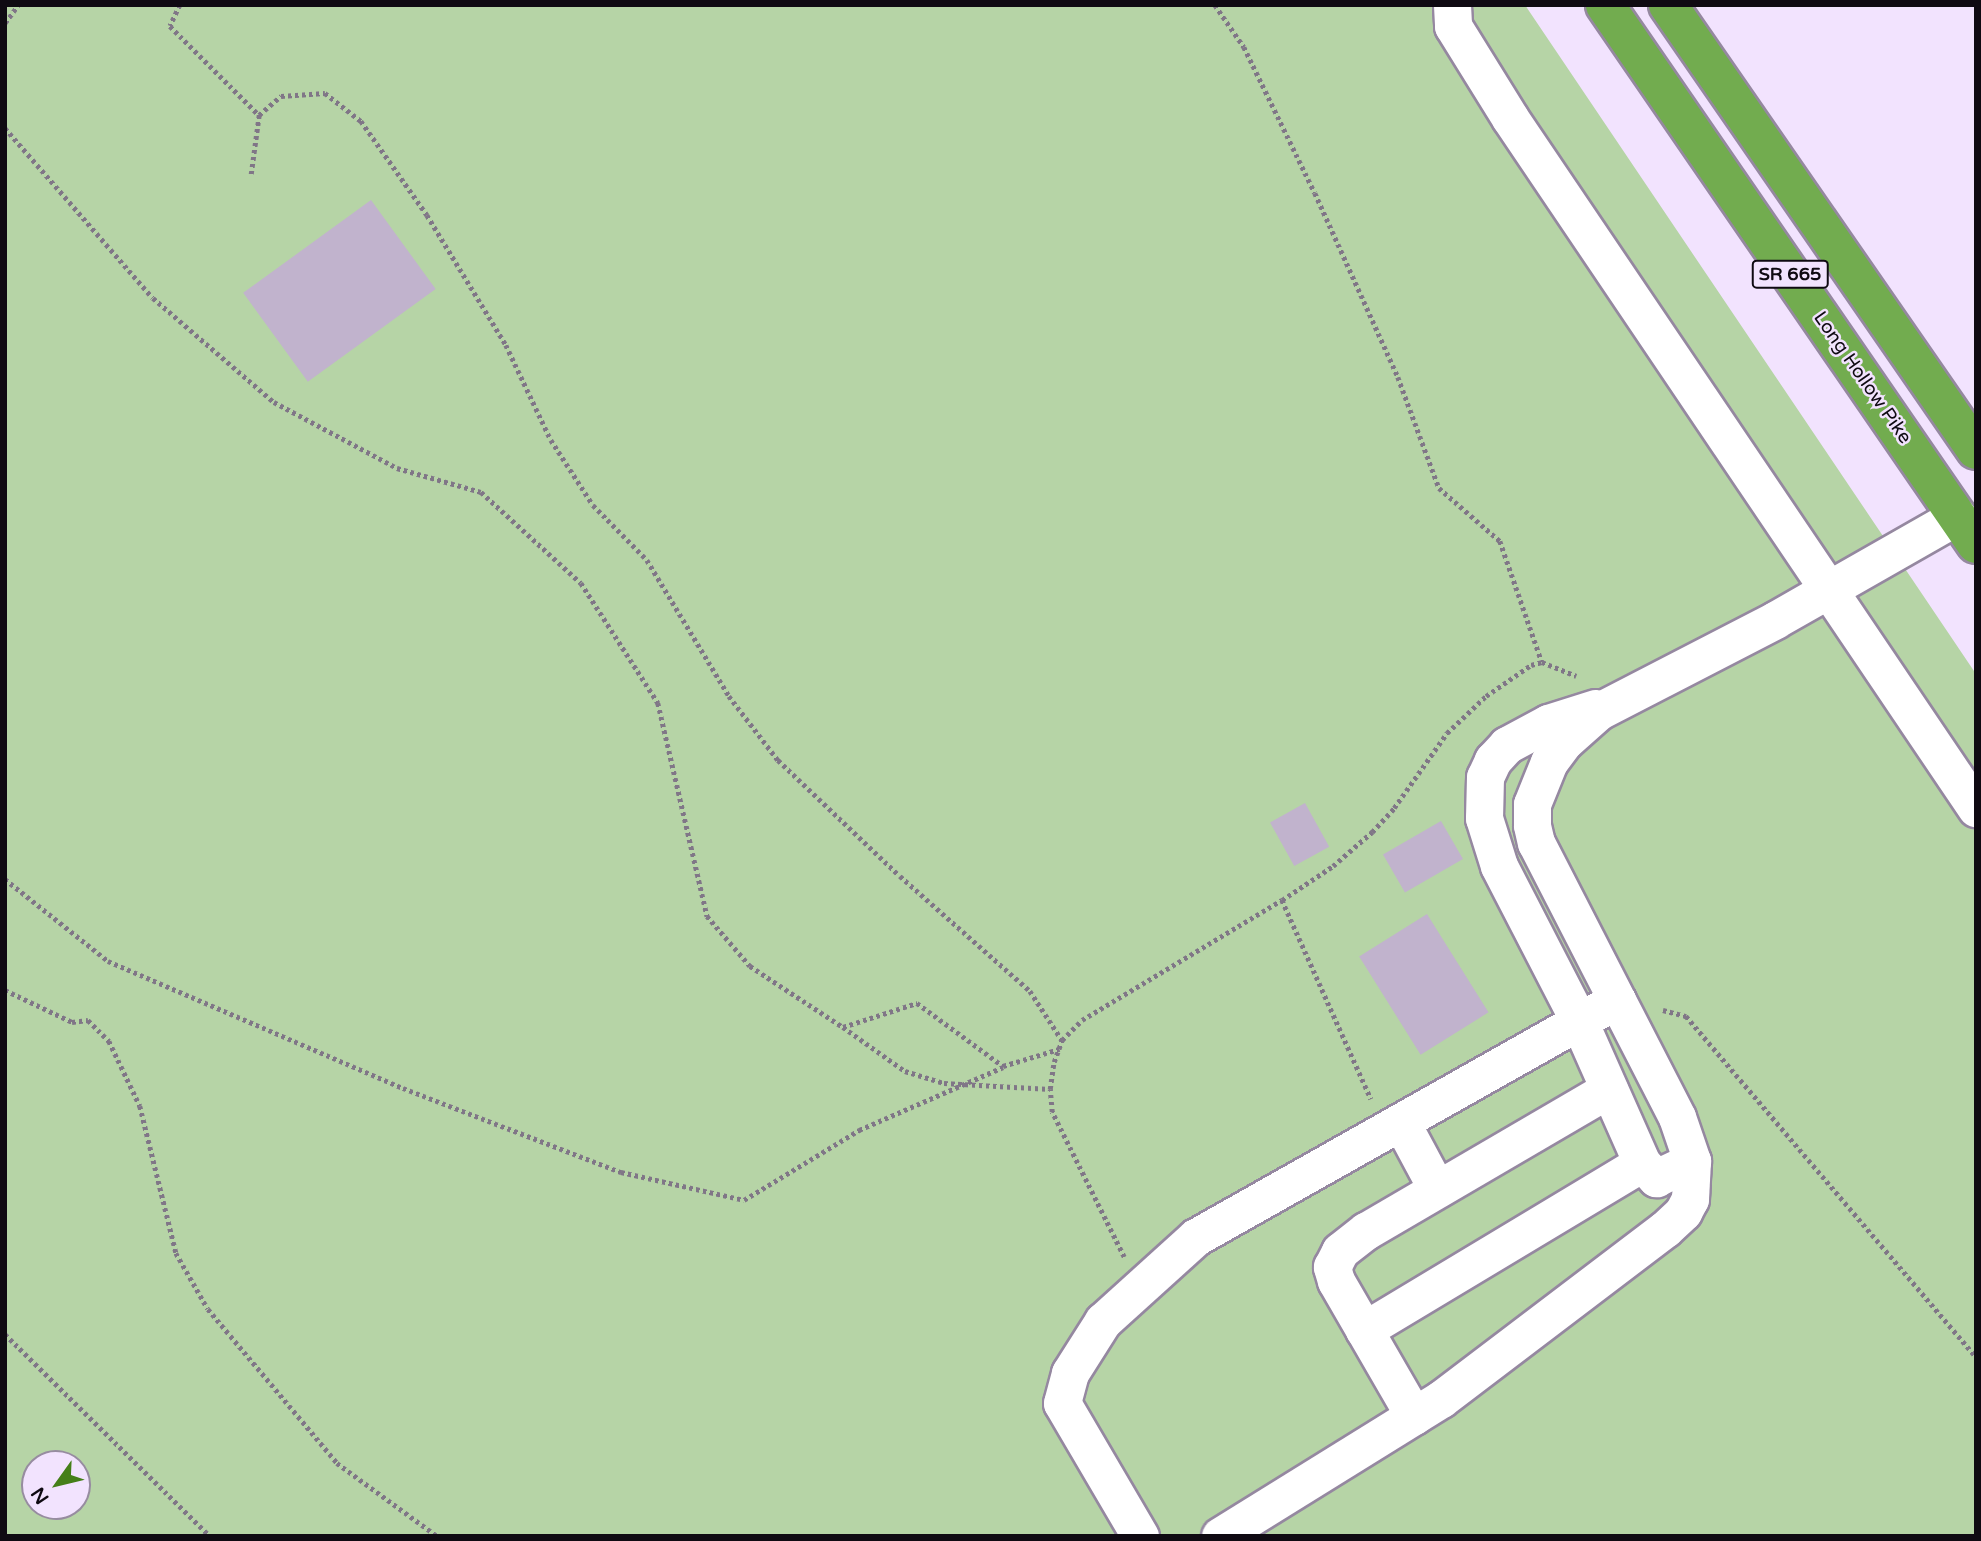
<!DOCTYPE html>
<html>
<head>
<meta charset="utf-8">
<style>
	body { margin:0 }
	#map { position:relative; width:1981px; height:1541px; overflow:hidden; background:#f2e3fe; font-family:"Varela Round",sans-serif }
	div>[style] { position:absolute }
	.green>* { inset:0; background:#b6d4a6 }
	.building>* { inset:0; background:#c1b3cd; transform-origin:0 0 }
	.path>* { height:4.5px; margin-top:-2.25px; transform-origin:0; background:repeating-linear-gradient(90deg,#807687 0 3.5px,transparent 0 7px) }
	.roads { filter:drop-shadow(2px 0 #9588a0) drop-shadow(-2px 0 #9588a0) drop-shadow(0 2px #9588a0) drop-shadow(0 -2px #9588a0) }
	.minor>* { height:37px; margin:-18.5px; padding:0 18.5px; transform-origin:18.5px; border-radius:18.5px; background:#fff }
	.highway>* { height:38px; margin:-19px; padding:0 19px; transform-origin:19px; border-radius:19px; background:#72ac4f }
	span { translate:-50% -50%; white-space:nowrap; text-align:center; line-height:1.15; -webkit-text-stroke:5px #f2e3fe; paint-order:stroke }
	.shield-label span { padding:2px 5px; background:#f2e3fe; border:2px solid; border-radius:5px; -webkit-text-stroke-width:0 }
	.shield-label { font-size:18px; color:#0f0a12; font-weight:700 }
	.street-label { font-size:19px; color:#0f0a12 }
	.frame { position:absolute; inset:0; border:7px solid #0f0a12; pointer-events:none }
	.north { position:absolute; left:21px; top:1450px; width:70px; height:70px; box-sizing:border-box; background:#f2e3fe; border:2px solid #978ca0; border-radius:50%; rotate:236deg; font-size:19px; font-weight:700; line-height:28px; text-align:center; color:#0f0a12 }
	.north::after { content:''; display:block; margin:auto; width:24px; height:32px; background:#457f19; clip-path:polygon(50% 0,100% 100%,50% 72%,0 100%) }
</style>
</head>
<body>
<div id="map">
	<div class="green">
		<i style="clip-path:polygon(evenodd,5px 5px,1525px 5px,1976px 674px,1976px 1536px,5px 1536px,5px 5px,35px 1464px,77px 1464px,77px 1506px,35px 1506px,35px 1464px)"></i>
	</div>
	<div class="building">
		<i style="left:371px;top:200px;width:110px;height:158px;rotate:54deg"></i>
		<i style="left:1305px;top:803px;width:50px;height:40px;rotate:61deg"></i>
		<i style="left:1441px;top:821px;width:44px;height:67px;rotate:60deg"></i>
		<i style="left:1427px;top:914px;width:116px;height:80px;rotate:58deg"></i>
	</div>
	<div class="path">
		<i style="left:180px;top:5px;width:23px;rotate:115deg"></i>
		<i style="left:170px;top:26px;width:126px;rotate:45deg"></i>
		<i style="left:1215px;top:5px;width:51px;rotate:55.4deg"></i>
		<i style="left:1244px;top:47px;width:162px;rotate:64.1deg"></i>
		<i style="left:1315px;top:193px;width:202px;rotate:65.7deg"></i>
		<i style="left:1398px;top:377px;width:118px;rotate:69.7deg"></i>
		<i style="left:1439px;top:488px;width:81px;rotate:41deg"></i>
		<i style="left:1500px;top:541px;width:128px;rotate:70.9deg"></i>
		<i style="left:5px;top:23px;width:22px;rotate:-54deg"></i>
		<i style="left:5px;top:128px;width:225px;rotate:49deg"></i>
		<i style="left:153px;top:298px;width:160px;rotate:40.7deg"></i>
		<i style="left:274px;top:402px;width:140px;rotate:28.2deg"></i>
		<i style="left:397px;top:468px;width:87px;rotate:15.9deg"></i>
		<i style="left:481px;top:492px;width:135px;rotate:42.3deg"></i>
		<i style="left:581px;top:583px;width:143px;rotate:57.3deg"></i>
		<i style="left:658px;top:703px;width:219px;rotate:77deg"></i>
		<i style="left:707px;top:916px;width:66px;rotate:49.3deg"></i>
		<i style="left:750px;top:966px;width:111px;rotate:33.3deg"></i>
		<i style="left:843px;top:1027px;width:78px;rotate:-18deg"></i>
		<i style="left:917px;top:1003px;width:107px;rotate:36.2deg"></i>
		<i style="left:1003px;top:1066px;width:59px;rotate:-16.9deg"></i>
		<i style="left:251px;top:174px;width:60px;rotate:-82.3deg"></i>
		<i style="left:259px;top:115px;width:29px;rotate:-41deg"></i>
		<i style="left:281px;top:96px;width:44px;rotate:-3.9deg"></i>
		<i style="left:325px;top:93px;width:46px;rotate:37.9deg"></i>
		<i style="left:361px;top:121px;width:115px;rotate:54.9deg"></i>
		<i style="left:427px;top:215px;width:152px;rotate:58.7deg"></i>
		<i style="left:506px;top:345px;width:105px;rotate:64.7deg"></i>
		<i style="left:551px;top:440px;width:77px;rotate:57.1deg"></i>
		<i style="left:593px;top:505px;width:77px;rotate:45.5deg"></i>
		<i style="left:647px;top:560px;width:159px;rotate:58.9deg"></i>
		<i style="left:729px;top:696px;width:81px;rotate:52.6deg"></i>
		<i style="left:778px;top:760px;width:168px;rotate:43.6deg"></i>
		<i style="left:900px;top:876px;width:174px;rotate:41.5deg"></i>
		<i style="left:1030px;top:991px;width:59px;rotate:56.9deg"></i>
		<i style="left:5px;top:879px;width:132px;rotate:38.5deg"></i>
		<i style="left:108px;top:961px;width:321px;rotate:23.3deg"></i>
		<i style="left:403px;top:1088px;width:234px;rotate:21.1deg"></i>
		<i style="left:621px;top:1172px;width:126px;rotate:12.8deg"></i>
		<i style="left:744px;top:1200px;width:135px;rotate:-31.3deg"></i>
		<i style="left:859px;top:1130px;width:157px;rotate:-23.6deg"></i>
		<i style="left:1282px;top:900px;width:61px;rotate:-33.7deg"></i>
		<i style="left:1333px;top:866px;width:52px;rotate:-41.1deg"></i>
		<i style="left:1372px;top:832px;width:33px;rotate:-47deg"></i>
		<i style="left:1394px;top:808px;width:92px;rotate:-54.8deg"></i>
		<i style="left:1447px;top:733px;width:54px;rotate:-43.5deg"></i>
		<i style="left:1486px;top:696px;width:55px;rotate:-34.6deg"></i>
		<i style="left:1531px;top:665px;width:11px;rotate:-15deg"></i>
		<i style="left:1542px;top:662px;width:37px;rotate:22deg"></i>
		<i style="left:5px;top:990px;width:74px;rotate:25.5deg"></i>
		<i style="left:72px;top:1022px;width:16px;rotate:-7deg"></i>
		<i style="left:88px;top:1020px;width:30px;rotate:45deg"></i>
		<i style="left:109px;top:1041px;width:72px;rotate:64.5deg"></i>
		<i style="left:140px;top:1106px;width:151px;rotate:76.2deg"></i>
		<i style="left:176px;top:1253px;width:64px;rotate:60.3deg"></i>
		<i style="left:208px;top:1309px;width:201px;rotate:50deg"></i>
		<i style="left:337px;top:1463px;width:124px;rotate:36.1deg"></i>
		<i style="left:1663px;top:1010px;width:24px;rotate:15deg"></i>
		<i style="left:1686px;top:1016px;width:448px;rotate:49.6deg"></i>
		<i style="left:843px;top:1027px;width:76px;rotate:35.4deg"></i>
		<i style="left:905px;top:1071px;width:41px;rotate:17.1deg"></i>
		<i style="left:944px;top:1083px;width:106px;rotate:3.2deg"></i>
		<i style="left:1124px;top:1257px;width:162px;rotate:-116.4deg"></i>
		<i style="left:1052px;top:1112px;width:23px;rotate:-95deg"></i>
		<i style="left:1050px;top:1089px;width:27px;rotate:-82deg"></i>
		<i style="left:1054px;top:1062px;width:23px;rotate:-70deg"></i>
		<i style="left:1062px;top:1040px;width:28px;rotate:-45deg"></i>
		<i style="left:1082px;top:1020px;width:233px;rotate:-31deg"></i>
		<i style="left:1282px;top:900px;width:218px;rotate:65.9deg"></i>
		<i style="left:5px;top:1334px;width:288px;rotate:44.6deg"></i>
	</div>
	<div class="roads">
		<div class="minor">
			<i style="left:1452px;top:5px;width:21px;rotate:87deg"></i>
			<i style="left:1453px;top:26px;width:108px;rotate:58.2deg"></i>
			<i style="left:1510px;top:118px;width:833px;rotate:55.97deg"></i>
			<i style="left:1595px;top:708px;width:49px;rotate:162.3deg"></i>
			<i style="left:1548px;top:723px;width:47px;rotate:151.8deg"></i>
			<i style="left:1507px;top:745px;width:21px;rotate:133deg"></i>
			<i style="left:1493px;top:760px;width:19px;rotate:115deg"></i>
			<i style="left:1485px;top:777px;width:41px;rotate:91.4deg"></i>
			<i style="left:1484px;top:818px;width:50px;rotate:72.6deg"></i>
			<i style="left:1499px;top:866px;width:174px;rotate:62.7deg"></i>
			<i style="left:1579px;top:1021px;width:155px;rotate:66.1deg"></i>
			<i style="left:1642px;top:1163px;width:21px;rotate:47deg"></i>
			<i style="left:1656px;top:1178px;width:40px;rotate:-25deg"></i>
			<i style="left:1401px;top:1122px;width:76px;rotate:61.8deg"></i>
			<i style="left:1364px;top:1330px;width:324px;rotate:-31deg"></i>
			<i style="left:1414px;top:1416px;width:156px;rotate:-120deg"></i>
			<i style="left:1336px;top:1281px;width:15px;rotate:-106deg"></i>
			<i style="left:1332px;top:1267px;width:18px;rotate:-63deg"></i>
			<i style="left:1340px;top:1251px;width:33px;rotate:-38deg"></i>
			<i style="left:1366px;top:1231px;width:281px;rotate:-30.3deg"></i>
			<i style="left:1140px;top:1536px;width:154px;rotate:-120.4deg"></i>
			<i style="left:1062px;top:1403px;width:31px;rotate:-75deg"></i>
			<i style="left:1070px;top:1373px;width:62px;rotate:-57.6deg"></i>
			<i style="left:1103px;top:1321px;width:125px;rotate:-42.1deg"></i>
			<i style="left:1196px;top:1237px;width:483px;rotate:-29.4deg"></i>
			<i style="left:1220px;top:1536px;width:260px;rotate:-31.8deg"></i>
			<i style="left:1441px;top:1399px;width:281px;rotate:-37.2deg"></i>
			<i style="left:1665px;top:1229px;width:25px;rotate:-43deg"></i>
			<i style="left:1683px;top:1212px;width:15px;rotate:-62deg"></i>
			<i style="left:1690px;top:1199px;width:38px;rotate:-87deg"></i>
			<i style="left:1692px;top:1161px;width:46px;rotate:-108.8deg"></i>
			<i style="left:1677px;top:1117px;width:308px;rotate:-117.2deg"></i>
			<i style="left:1536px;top:843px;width:18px;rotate:-103deg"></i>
			<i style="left:1532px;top:825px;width:21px;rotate:-90deg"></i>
			<i style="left:1532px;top:804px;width:45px;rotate:-68deg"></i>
			<i style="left:1549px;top:762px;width:26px;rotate:-53deg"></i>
			<i style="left:1565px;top:741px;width:45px;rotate:-41.4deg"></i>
			<i style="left:1599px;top:711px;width:198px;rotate:-27.3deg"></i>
			<i style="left:1775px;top:620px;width:210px;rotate:-29.7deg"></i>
		</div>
		<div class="highway">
			<i style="left:1605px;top:5px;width:654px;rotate:55.46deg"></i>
			<i style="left:1668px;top:5px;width:541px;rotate:55.31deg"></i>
		</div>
	</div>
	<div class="shield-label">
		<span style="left:1790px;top:274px">SR 665</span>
	</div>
	<div class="street-label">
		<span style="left:1862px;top:378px;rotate:55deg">Long Hollow Pike</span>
	</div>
	<div class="frame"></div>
	<div class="north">N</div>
</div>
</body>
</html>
